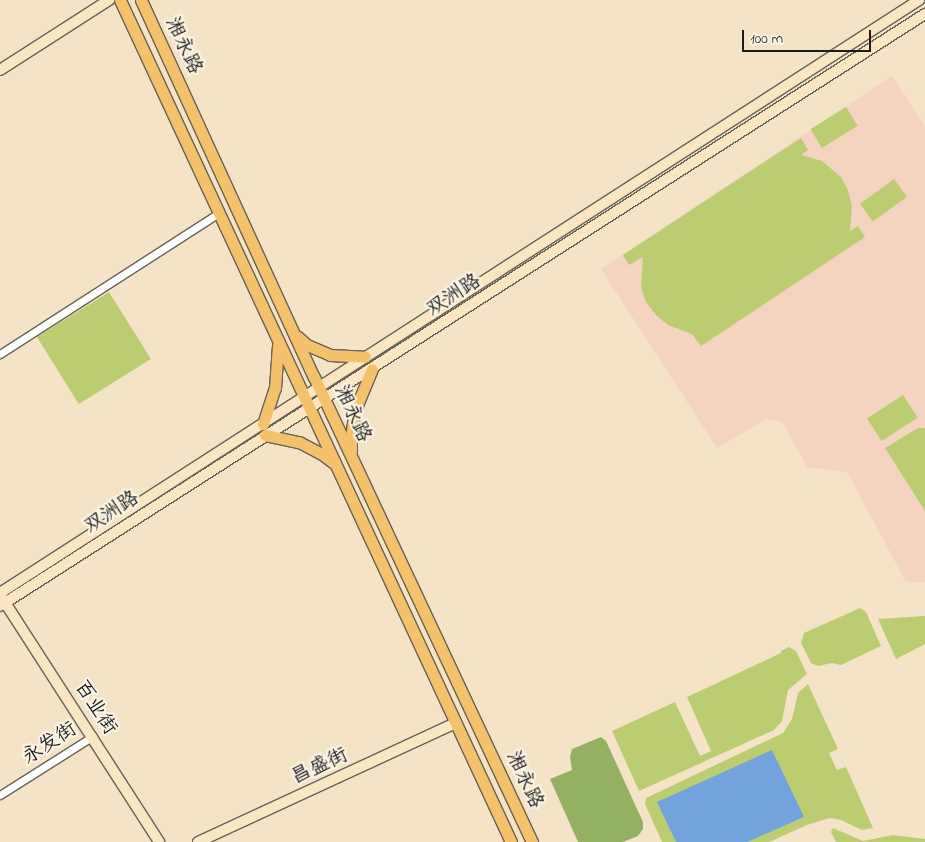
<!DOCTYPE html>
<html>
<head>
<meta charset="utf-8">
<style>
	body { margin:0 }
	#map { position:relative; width:925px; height:842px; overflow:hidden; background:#f4e3c6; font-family:"Indie Flower","LXGW WenKai TC",sans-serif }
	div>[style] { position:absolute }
	.built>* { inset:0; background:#f4d3c1 }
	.green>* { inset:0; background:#bbcd70; transform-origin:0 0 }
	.forest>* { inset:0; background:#94b062 }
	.water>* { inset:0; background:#73a3dd }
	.roads { filter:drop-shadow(1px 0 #686258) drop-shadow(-1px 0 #686258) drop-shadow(0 1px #686258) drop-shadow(0 -1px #686258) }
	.street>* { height:7px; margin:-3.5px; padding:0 3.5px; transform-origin:3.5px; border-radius:3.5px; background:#fff }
	.secondary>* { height:10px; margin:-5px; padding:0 5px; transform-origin:5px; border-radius:5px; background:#fbe6c4 }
	.primary>* { height:11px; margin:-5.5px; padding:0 5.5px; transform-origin:5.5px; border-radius:5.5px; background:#f6c16b }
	span { translate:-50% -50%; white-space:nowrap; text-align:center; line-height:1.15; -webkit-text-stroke:4.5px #fcf5e5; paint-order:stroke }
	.street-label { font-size:20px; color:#1c1c1c }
	.scale { position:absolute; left:742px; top:30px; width:129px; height:22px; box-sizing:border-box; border:2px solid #1c1c1c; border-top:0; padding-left:6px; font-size:15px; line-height:18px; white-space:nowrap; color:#1c1c1c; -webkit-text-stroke:4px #fcf5e5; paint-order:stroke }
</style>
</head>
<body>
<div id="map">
	<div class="built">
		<i style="clip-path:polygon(892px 76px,925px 126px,925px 582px,906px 582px,847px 472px,807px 467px,782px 421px,767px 419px,717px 448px,601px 269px)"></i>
	</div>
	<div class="green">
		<i style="left:846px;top:107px;width:22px;height:42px;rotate:58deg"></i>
		<i style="clip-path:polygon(801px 138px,808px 150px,801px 155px,822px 161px,841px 177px,848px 190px,852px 206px,850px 231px,858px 226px,865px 237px,701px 346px,692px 334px,668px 325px,657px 316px,646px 302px,641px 287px,643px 257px,629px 265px,623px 255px)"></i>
		<i style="left:894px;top:179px;width:22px;height:42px;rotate:54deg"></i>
		<i style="left:109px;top:292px;width:79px;height:85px;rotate:58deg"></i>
		<i style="left:903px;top:395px;width:27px;height:43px;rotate:57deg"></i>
		<i style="clip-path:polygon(918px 428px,925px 428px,925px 511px,885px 448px)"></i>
		<i style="clip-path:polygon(860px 608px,866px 612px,881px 646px,841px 665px,832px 663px,818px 666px,811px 663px,801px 643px,804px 633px)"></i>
		<i style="clip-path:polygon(925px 616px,925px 644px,896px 659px,878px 619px)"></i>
		<i style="clip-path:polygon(789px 647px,796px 651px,807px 674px,788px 690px,782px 721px,774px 730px,639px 791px,612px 731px,675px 702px,700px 756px,711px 751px,687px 697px,781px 653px,781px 651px)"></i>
		<i style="clip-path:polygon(808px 684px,838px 749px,829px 753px,837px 770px,846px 767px,873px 828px,862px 830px,841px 820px,830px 818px,807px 825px,769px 842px,662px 842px,645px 804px,646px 798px,783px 733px,792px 719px,798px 693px)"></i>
		<i style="clip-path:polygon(833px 828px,863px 841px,893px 835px,925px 839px,925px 842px,836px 842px,831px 832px)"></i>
	</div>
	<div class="forest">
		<i style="clip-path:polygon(601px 737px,606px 741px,643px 822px,643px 829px,638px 836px,623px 842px,578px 842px,550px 779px,572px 770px,570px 757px,572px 749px)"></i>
	</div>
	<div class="water">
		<i style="clip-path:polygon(772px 750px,804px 817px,747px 842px,676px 842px,657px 802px)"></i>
	</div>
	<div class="roads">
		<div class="street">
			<i style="left:0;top:354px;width:260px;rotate:-32.8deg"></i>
			<i style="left:0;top:795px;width:110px;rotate:-32.4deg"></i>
		</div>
		<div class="secondary">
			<i style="left:0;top:70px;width:130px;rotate:-32.7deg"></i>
			<i style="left:0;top:593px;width:1094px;rotate:-32.83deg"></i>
			<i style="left:2px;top:598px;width:290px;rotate:57.2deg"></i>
			<i style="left:0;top:606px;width:1098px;rotate:-32.62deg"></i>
			<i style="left:198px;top:842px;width:284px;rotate:-24.8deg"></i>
		</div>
		<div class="primary">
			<i style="left:120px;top:0;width:928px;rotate:65.09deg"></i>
			<i style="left:141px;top:0;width:415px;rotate:65.4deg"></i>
			<i style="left:314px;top:377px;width:514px;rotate:64.88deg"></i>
			<i style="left:298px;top:337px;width:12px;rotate:42deg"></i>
			<i style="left:307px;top:345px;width:25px;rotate:23deg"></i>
			<i style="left:330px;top:355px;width:35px;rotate:3deg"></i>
			<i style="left:263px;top:424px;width:38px;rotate:-72deg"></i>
			<i style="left:275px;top:388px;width:43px;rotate:-86deg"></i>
			<i style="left:265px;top:435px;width:35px;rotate:12deg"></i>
			<i style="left:299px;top:442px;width:26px;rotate:28deg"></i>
			<i style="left:322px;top:454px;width:15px;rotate:37deg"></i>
			<i style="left:351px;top:452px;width:15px;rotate:-90deg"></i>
			<i style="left:351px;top:437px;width:27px;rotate:-82deg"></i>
			<i style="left:355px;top:410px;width:44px;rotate:-67.5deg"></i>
		</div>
	</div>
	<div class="street-label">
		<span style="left:183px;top:46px;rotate:65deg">湘永路</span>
		<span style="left:454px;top:296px;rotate:-33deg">双洲路</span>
		<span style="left:352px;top:414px;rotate:65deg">湘永路</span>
		<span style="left:112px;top:513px;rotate:-33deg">双洲路</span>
		<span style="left:95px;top:708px;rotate:57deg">百业街</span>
		<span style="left:50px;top:744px;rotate:-33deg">永发街</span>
		<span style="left:320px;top:767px;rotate:-25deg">昌盛街</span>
		<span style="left:524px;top:780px;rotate:65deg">湘永路</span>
	</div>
	<div class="scale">100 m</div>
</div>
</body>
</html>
